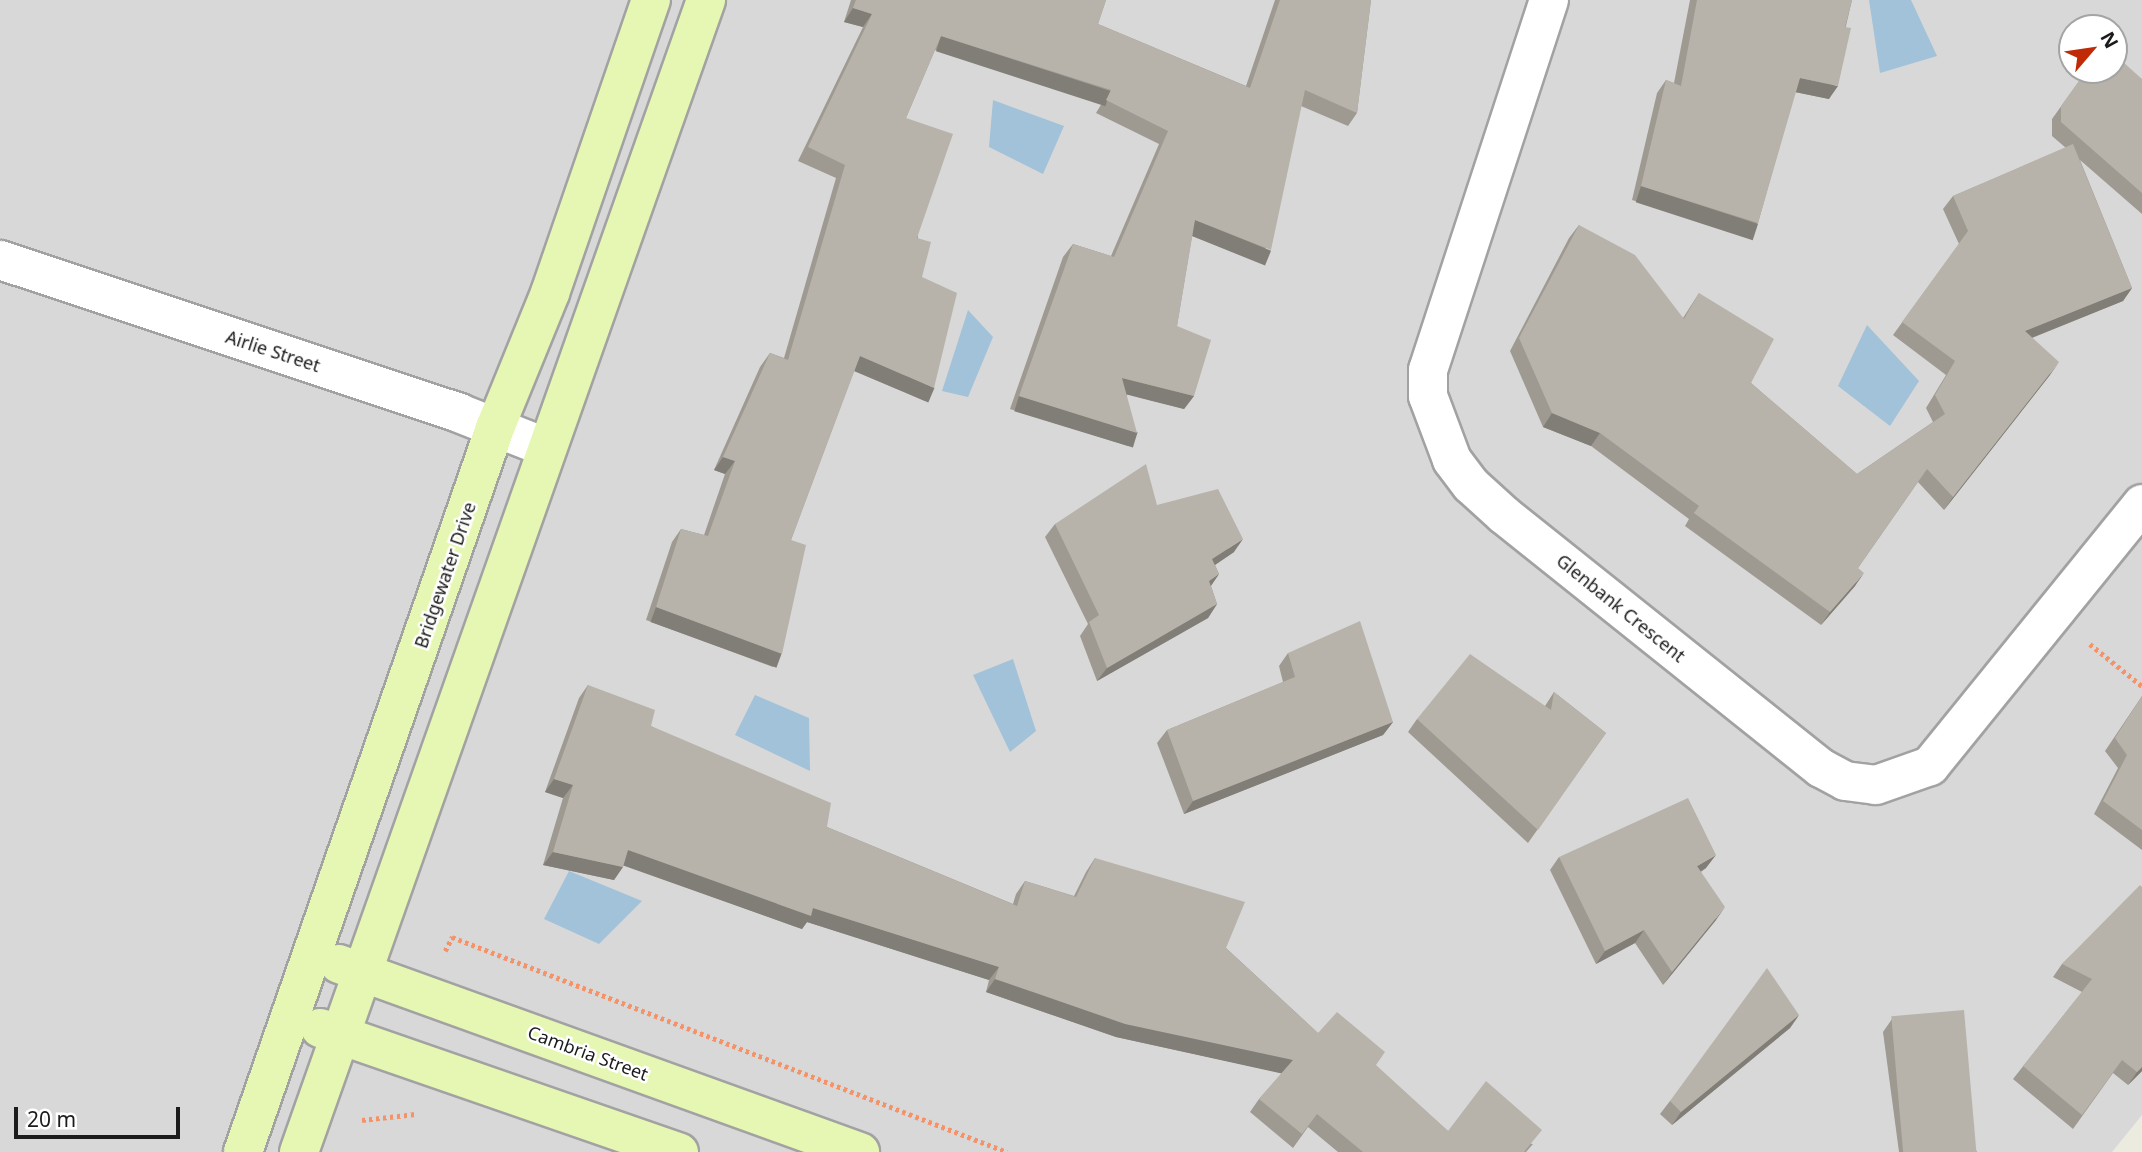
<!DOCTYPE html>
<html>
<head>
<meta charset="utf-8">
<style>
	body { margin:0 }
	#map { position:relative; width:2142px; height:1152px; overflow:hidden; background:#ecebe0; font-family:"Noto Sans",sans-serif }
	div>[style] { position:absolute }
	.residential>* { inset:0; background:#d9d8d8 }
	.water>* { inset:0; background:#a1c2d9 }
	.path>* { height:4.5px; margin-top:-2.25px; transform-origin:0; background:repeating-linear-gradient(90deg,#f59268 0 3.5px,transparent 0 7px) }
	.roads { filter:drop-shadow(2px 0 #a2a2a2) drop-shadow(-2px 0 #a2a2a2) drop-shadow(0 2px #a2a2a2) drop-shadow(0 -2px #a2a2a2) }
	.street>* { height:38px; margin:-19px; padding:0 19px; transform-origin:19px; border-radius:19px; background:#fff }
	.secondary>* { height:38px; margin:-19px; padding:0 19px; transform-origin:19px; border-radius:19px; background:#e6f7b3 }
	.wall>* { inset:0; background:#9e9a92 }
	.shaded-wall>* { inset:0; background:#817d77; transform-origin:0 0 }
	.building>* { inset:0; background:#b8b3aa; transform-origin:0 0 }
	span { translate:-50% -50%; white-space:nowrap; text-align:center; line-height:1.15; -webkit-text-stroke:5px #fff; paint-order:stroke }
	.street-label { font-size:18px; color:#1b1b1b }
	.north { position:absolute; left:2058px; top:14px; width:70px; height:70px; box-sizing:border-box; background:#fff; border:2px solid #a4a4a4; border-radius:50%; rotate:61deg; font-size:19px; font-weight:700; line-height:28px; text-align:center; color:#1b1b1b }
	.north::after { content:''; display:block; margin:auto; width:24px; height:32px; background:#c02a06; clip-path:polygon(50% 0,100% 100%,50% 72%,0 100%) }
	.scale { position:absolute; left:14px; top:1107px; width:166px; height:32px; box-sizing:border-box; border:4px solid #1b1b1b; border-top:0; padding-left:9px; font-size:21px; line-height:24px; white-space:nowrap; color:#1b1b1b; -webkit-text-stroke:5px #fff; paint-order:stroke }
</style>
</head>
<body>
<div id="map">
	<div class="residential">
		<i style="clip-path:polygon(evenodd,0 0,2142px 0,2142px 1115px,2112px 1152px,0 1152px,0 0,2072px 28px,2114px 28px,2114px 70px,2072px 70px,2072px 28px)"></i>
	</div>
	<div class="water">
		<i style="clip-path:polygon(1869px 0,1911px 0,1937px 56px,1880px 73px)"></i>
		<i style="clip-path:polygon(993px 100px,1064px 126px,1043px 174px,989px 147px)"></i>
		<i style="clip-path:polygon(968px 310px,993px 337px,968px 397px,942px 391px)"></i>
		<i style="clip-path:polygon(1867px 325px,1919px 381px,1890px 426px,1838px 386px)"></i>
		<i style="clip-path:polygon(1013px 659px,1036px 731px,1010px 752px,973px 675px)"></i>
		<i style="clip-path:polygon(755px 695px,809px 718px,810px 771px,735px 735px)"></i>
		<i style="clip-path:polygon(569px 871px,642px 901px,599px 944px,544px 919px)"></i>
	</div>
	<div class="path">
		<i style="left:2090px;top:644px;width:67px;rotate:38.9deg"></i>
		<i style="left:445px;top:951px;width:16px;rotate:-63deg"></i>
		<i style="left:452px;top:937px;width:595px;rotate:21.18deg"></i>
		<i style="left:362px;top:1120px;width:54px;rotate:-6.3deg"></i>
	</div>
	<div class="roads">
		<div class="street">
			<i style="left:1549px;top:0;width:389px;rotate:108.1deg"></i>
			<i style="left:1428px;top:370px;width:26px;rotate:90deg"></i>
			<i style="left:1428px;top:396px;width:68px;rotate:69.4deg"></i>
			<i style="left:1452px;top:460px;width:31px;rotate:53deg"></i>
			<i style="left:1471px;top:485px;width:45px;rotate:42.3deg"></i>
			<i style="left:1504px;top:515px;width:406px;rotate:38.6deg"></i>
			<i style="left:1821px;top:768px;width:27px;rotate:28deg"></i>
			<i style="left:1845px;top:781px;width:31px;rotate:7deg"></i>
			<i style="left:1876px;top:785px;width:57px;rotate:-19.4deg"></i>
			<i style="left:1930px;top:766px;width:337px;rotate:-51deg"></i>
			<i style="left:0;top:260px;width:484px;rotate:18.4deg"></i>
			<i style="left:459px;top:413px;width:92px;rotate:21.6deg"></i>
		</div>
		<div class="secondary">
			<i style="left:339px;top:964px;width:554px;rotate:19.84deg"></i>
			<i style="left:320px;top:1028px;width:380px;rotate:19.1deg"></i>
			<i style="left:243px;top:1152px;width:767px;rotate:-70.81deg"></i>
			<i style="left:495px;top:428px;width:146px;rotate:-67.8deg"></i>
			<i style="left:550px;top:293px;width:310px;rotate:-71deg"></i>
			<i style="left:299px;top:1152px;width:1222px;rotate:-70.54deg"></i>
		</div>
	</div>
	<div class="wall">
		<i style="clip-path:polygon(851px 0,1106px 0,1098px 24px,1246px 86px,1275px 0,1371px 0,1357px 113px,1348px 126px,1301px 106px,1262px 263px,1192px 236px,1177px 326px,1194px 396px,1184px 409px,1127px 394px,1128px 446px,1010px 409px,1063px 257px,1073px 244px,1111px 256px,1159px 144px,1096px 113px,1102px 103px,935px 50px,906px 118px,922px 277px,925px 401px,854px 371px,791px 540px,773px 667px,646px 620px,672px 542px,681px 529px,704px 535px,725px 474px,714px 470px,760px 367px,770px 353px,784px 358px,836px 178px,798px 161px,863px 27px,844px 22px)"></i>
		<i style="clip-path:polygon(1690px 0,1852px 0,1829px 99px,1795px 92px,1758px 223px,1749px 236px,1632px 200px,1657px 93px,1666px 80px,1674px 83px)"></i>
		<i style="clip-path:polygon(2087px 70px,2142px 79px,2142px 214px,2080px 160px,2132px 288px,2123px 301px,2032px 338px,2050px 375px,1944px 510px,1918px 482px,1858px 568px,1855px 586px,1821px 625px,1685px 526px,1689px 519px,1591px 446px,1543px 427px,1510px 351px,1569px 238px,1579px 225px,1683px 318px,1699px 293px,1751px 383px,1857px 474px,1933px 422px,1926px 408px,1946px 375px,1893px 335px,1959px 244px,1943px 209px,1953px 196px,2066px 148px,2052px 136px,2052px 119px)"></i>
		<i style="clip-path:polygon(1157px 505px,1234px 552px,1215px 565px,1219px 574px,1211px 586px,1217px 604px,1208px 618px,1097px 681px,1080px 636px,1088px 624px,1045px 537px,1055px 524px)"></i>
		<i style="clip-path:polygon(1288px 653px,1393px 722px,1383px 735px,1184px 814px,1157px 743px,1167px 730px,1283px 682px,1279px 666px)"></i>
		<i style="clip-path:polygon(588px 685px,651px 726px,827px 827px,1013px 904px,1016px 894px,1025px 881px,1074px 896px,1086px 872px,1095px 858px,1226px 948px,1318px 1033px,1376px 1066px,1448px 1131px,1533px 1144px,1526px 1152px,1338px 1152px,1308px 1127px,1293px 1148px,1250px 1112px,1259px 1099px,1282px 1073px,1116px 1037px,986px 992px,989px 980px,807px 922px,802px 929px,624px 865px,614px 880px,543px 865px,563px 798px,545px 792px,579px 698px)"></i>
		<i style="clip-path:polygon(1554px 692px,1606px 733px,1528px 843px,1408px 732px,1417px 719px,1545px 706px)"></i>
		<i style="clip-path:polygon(2142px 696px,2142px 850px,2094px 814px,2118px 768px,2105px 751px)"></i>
		<i style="clip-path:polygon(1559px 857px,1706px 868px,1701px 872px,1716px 920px,1663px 985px,1635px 943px,1596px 964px,1550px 870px)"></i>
		<i style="clip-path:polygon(2142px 887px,2142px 1071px,2128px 1085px,2113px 1073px,2073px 1129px,2013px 1079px,2082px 992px,2053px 977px,2062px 964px)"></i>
		<i style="clip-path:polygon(1799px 1015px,1790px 1028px,1672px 1125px,1660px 1114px,1670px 1101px)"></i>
		<i style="clip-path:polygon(1892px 1019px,1977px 1152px,1899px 1152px,1883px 1032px)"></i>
	</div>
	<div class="shaded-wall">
		<i style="clip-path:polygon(853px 8px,872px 14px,863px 27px,844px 22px)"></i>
		<i style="left:941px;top:36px;width:178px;height:16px;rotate:18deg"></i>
		<i style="clip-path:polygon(1800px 78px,1838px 86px,1829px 99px,1790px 91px)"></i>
		<i style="left:1641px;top:186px;width:123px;height:17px;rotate:18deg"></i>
		<i style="left:1195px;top:220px;width:82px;height:16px;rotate:22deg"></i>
		<i style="clip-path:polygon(2132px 288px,2123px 301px,2016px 344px,2025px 331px)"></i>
		<i style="left:860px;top:356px;width:81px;height:16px;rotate:23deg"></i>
		<i style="clip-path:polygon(2059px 362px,2050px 375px,1944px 510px,1953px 497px)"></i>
		<i style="clip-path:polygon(1122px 378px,1194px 396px,1184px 409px,1113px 391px)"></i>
		<i style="left:1019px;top:396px;width:124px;height:16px;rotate:17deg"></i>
		<i style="clip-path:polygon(1552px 413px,1600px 433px,1591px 446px,1543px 427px)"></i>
		<i style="clip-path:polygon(723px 457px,735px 461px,725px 474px,714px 470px)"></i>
		<i style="clip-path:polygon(1243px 539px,1234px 552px,1203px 573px,1212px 559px)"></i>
		<i style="clip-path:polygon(1864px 573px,1855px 586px,1821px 625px,1830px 612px)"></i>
		<i style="clip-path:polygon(1219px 574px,1210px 587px,1209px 581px)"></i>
		<i style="clip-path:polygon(1217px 604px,1208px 618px,1097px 681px,1107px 668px)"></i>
		<i style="left:656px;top:607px;width:134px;height:16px;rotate:20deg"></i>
		<i style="clip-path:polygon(1393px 722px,1383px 735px,1184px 814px,1193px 801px)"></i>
		<i style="clip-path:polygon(554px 779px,573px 785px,563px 798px,545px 792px)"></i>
		<i style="clip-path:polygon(628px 850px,813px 908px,999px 967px,989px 980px,807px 922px,802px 929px,619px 864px)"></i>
		<i style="clip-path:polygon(553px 852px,623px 867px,614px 880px,543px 865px)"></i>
		<i style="clip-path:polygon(1716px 855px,1706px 868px,1688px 879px,1697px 866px)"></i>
		<i style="clip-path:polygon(1725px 907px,1716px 920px,1663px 985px,1672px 972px)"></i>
		<i style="clip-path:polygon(1644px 930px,1635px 943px,1596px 964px,1605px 951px)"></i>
		<i style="clip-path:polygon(995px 979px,1293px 1060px,1284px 1074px,1116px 1037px,986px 992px)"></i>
		<i style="clip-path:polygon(1799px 1015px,1790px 1028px,1672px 1125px,1681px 1112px)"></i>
		<i style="clip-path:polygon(2142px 1067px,2142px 1071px,2128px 1085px,2137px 1072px)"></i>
	</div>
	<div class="building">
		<i style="clip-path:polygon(856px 0,1106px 0,1098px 24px,1250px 88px,1280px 0,1371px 0,1357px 113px,1305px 90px,1271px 250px,1195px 220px,1177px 326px,1211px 340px,1194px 396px,1122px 378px,1137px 433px,1019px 396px,1073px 244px,1114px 257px,1168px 131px,1106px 100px,1111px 90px,941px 36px,906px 118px,953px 134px,917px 238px,931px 242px,922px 277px,957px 293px,934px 388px,860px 356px,791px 540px,806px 545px,782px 654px,656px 607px,681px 529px,708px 536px,735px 461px,723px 457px,770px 353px,788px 360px,845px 165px,808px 147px,872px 14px,853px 8px)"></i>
		<i style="clip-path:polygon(1697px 0,1852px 0,1845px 27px,1851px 28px,1838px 86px,1800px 78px,1758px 223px,1641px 186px,1666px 80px,1681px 86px)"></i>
		<i style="clip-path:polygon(2114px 54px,2142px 79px,2142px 193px,2061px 122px,2061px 106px,2087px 70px,2114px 70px)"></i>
		<i style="clip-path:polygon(2073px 144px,2132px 288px,2025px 331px,2059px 362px,1953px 497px,1927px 469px,1858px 568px,1864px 573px,1830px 612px,1694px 513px,1699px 506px,1600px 433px,1552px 413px,1519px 338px,1579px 225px,1635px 255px,1684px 319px,1699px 293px,1774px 339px,1751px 383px,1857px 474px,1945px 414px,1935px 395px,1955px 361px,1902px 322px,1968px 231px,1953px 196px)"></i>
		<i style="clip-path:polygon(1146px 464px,1157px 505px,1218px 489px,1243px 539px,1212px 559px,1219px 574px,1209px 581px,1217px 604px,1107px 668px,1089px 622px,1099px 615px,1055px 524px)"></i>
		<i style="clip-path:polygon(1360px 621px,1393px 722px,1193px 801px,1167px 730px,1295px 677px,1288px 653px)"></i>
		<i style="clip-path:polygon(1470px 654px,1551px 710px,1554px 692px,1606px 733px,1538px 830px,1417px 719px)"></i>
		<i style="clip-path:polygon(588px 685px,655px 710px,651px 726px,831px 803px,827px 827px,1017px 906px,1025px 881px,1076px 897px,1095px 858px,1245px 902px,1226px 948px,1318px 1033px,1337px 1012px,1385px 1052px,1376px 1065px,1448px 1131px,1486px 1081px,1542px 1130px,1524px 1152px,1363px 1152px,1317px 1114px,1302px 1134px,1259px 1099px,1293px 1060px,1125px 1024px,995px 979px,999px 967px,813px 908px,811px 916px,628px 850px,623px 867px,553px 852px,573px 785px,554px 779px)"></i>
		<i style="clip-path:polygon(2142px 696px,2142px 830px,2103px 801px,2127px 755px,2115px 738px)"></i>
		<i style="clip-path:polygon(1688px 798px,1716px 855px,1697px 866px,1725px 907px,1672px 972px,1644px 930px,1605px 951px,1559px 857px)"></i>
		<i style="clip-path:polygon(2140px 885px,2142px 887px,2142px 1067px,2137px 1072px,2122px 1060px,2082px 1115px,2023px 1066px,2092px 979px,2062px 964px)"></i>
		<i style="clip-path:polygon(1767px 968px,1799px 1015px,1681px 1112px,1670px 1101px)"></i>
		<i style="left:1964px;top:1010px;width:143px;height:73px;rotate:85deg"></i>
	</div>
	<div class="street-label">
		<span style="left:273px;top:351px;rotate:18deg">Airlie Street</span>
		<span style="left:445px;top:575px;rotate:-71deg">Bridgewater Drive</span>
		<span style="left:1621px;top:608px;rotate:39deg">Glenbank Crescent</span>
		<span style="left:588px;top:1053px;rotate:20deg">Cambria Street</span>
	</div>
	<div class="north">N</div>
	<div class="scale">20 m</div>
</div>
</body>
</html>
